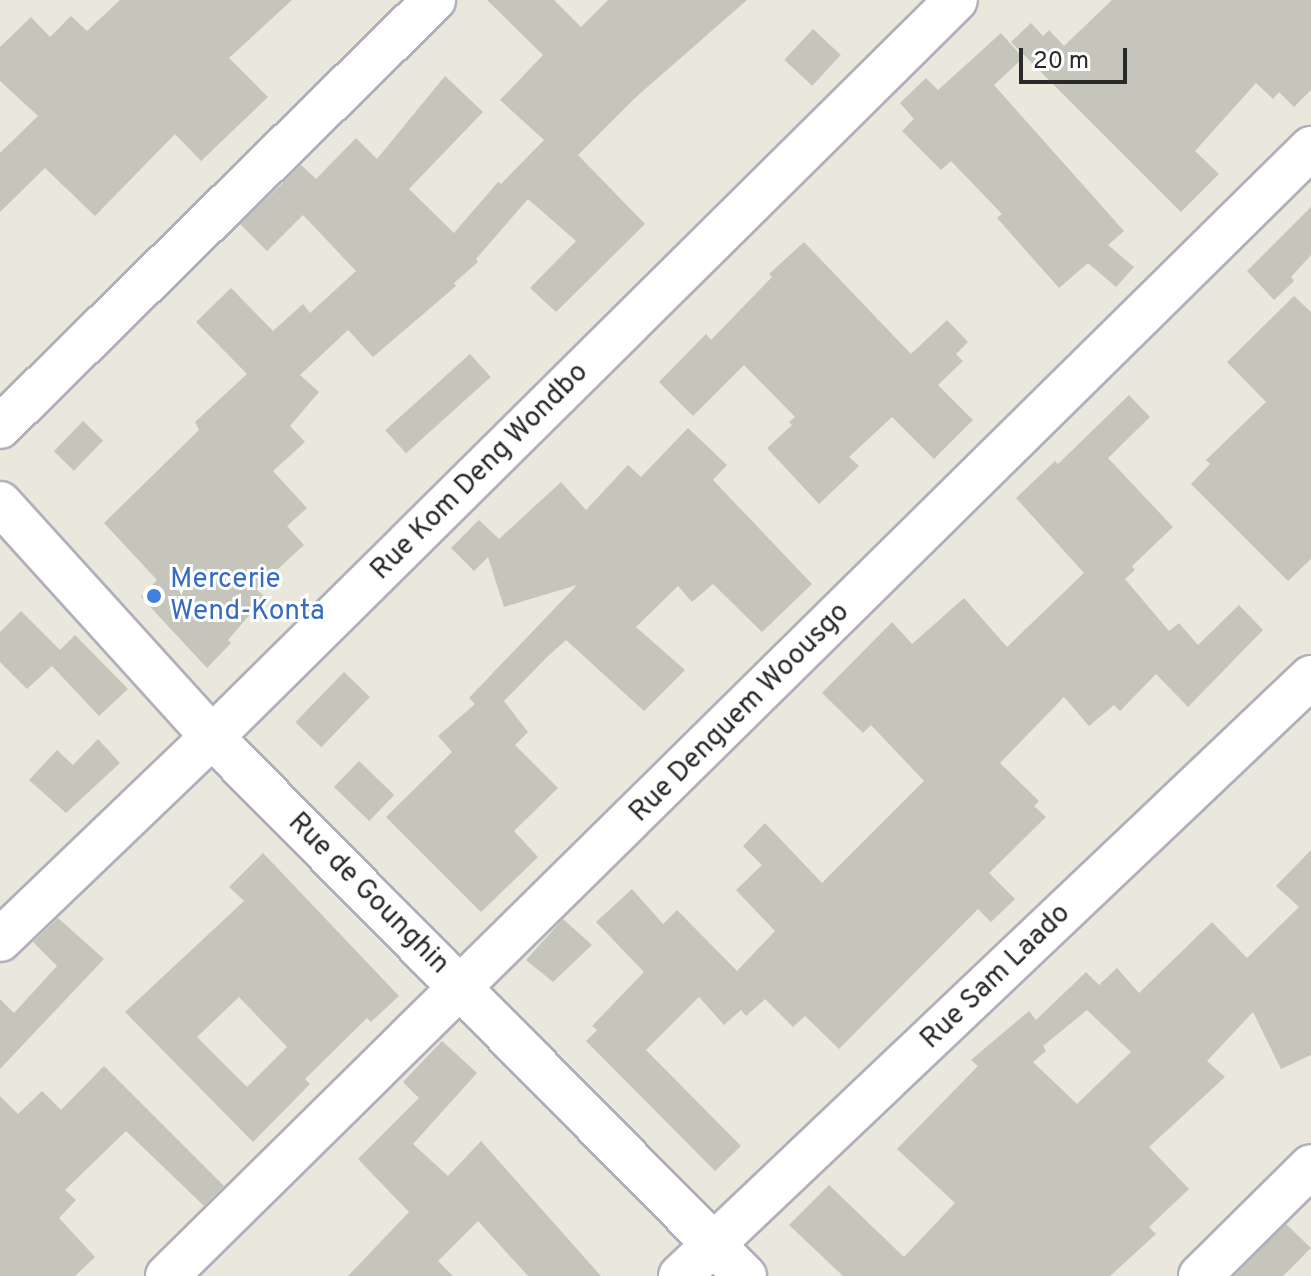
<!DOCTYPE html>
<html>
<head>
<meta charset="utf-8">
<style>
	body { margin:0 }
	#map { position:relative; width:1311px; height:1276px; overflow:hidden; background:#eae7dd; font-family:Overpass,sans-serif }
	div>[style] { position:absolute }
	.building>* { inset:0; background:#c6c5bb; transform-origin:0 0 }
	.roads { filter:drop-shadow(2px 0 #b0b0bc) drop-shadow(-2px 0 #b0b0bc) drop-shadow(0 2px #b0b0bc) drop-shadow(0 -2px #b0b0bc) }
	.street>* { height:42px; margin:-21px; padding:0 21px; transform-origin:21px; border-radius:21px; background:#fff }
	.dots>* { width:22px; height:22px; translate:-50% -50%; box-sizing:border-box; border:4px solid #fff; border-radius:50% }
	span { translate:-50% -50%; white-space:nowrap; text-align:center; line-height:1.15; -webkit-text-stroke:6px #fff; paint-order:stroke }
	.street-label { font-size:28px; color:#2a2a2a }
	.shop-label { font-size:28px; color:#366cbe }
	.left { translate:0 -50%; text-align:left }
	.scale { position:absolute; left:1019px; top:48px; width:108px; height:36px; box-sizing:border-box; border:4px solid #2a2a2a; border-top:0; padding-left:10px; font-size:24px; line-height:28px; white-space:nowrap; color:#2a2a2a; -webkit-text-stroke:6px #fff; paint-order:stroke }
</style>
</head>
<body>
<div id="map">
	<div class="building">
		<i style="clip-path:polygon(120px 0,292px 0,229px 58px,268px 97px,201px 161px,175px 134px,95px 216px,45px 168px,0 212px,0 153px,38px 116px,0 81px,0 47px,31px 17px,50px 37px,71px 16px,87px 31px)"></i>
		<i style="clip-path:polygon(487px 0,554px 0,581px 27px,608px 0,747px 0,635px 98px,578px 155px,645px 224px,556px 312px,530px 288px,576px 241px,528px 199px,476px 259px,478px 262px,454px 283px,456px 286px,373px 357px,348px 330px,300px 375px,319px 392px,290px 426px,305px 442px,273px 471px,307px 508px,287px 526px,304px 545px,256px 589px,265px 597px,228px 640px,231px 643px,207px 668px,141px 597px,157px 580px,104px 523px,199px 430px,195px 422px,247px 374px,196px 322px,231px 288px,273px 331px,303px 304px,310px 313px,356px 271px,303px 215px,267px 251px,240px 224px,301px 165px,316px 179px,356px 138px,377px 159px,445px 76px,483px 112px,409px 189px,454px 233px,498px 182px,501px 184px,544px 140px,500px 100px,543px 55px)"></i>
		<i style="clip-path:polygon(1112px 0,1311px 0,1311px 90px,1294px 107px,1279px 92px,1273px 99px,1256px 83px,1195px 151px,1219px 174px,1181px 212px,1011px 42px,1031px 23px,1043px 36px,1049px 30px,1064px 46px)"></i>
		<i style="left:813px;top:29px;width:38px;height:42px;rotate:43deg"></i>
		<i style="clip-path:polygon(1001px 33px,1023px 58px,994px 85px,1124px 231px,1108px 245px,1134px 267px,1116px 287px,1088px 263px,1059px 288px,997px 218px,1002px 214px,951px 161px,941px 170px,902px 131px,914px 119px,900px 103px,926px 78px,938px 90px)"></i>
		<i style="clip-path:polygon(1311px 207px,1311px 255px,1291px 277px,1294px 281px,1274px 300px,1247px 271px)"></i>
		<i style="clip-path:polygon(804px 242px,911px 354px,947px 320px,968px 342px,956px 354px,963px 361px,938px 385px,973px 420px,934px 459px,892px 417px,849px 457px,859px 466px,819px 504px,767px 448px,792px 425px,789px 422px,795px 417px,744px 365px,693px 416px,659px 382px,706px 334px,711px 340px,772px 277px,769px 274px)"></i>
		<i style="clip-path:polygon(1294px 296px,1311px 312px,1311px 559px,1288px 581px,1191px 484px,1210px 464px,1206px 460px,1266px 402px,1227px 362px)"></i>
		<i style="left:470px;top:354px;width:31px;height:114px;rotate:48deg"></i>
		<i style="clip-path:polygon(1129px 395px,1150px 417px,1108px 458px,1173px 527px,1132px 566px,1135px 570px,1125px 579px,1169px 631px,1179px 623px,1198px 645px,1239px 605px,1263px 630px,1188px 707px,1156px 674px,1120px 711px,1114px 705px,1089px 726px,1064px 697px,1000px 763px,1039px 801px,1034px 806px,1046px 817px,989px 873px,1015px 899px,991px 922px,978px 909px,839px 1049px,805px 1016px,793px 1027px,765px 999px,746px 1016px,741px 1010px,724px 1025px,699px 997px,646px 1050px,741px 1146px,715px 1171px,586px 1041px,597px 1030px,592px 1026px,644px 972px,596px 922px,632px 889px,663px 924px,677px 910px,737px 971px,775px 931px,736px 890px,762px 865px,743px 846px,765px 823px,822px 883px,924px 781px,871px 725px,863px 733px,822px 693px,892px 622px,912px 644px,964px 598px,1007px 647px,1084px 573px,1016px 498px,1055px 461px,1058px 464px)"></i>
		<i style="left:83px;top:421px;width:28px;height:42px;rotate:44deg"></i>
		<i style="clip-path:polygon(688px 428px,727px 465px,713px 480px,812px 584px,762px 632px,713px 584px,692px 602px,678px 586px,636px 627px,685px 670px,644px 711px,566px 640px,547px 657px,504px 701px,528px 732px,515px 745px,558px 788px,514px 831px,538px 857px,481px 912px,386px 817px,452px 752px,438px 736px,475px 704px,469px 698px,577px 585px,504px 607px,488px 557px,474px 571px,451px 548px,479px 520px,499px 539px,561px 482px,586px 510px,628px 465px,641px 477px)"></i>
		<i style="clip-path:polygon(21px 611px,60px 650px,75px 635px,128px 689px,99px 716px,52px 666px,27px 689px,0 662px,0 632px)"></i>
		<i style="left:344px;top:672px;width:36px;height:70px;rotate:44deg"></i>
		<i style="clip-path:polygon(98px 739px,120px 763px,66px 813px,29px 780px,57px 750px,73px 765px)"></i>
		<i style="left:359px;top:761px;width:49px;height:36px;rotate:44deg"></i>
		<i style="clip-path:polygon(evenodd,1311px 850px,1311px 1055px,1281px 1069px,1253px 1012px,1207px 1061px,1225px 1077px,1149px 1147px,1189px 1189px,1149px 1227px,1156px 1234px,1110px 1276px,843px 1276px,789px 1225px,829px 1185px,904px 1257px,955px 1203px,897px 1149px,978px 1066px,971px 1060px,1029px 1011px,1036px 1020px,1086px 972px,1099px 985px,1117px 968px,1139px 993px,1212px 922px,1247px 958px,1299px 907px,1276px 886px,1311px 850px,1087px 1010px,1131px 1052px,1077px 1104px,1033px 1062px,1046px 1051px,1043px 1046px,1087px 1010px)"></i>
		<i style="clip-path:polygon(evenodd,263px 853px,399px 996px,371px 1022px,367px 1018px,305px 1079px,310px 1084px,253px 1142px,125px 1012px,244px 901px,229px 887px,263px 853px,239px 997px,287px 1047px,247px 1087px,197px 1037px,239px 997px)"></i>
		<i style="clip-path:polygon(58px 918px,104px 959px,0 1069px,0 999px,14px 1013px,57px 966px,33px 942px)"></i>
		<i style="clip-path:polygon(563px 919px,592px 945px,553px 982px,526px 960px)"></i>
		<i style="clip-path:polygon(442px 1041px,477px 1073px,413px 1144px,448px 1176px,481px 1141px,601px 1276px,528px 1276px,478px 1221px,438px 1261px,453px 1276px,348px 1276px,409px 1212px,358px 1159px,419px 1098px,403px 1082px)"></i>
		<i style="clip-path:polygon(104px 1066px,224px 1186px,204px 1206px,126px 1131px,65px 1190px,76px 1200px,59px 1218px,95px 1257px,75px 1276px,0 1276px,0 1096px,18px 1114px,42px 1091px,61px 1110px)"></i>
		<i style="clip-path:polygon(1286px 1224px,1311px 1248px,1283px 1276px,1234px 1276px)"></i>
	</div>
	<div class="roads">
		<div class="street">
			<i style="left:0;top:427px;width:609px;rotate:-44.53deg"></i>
			<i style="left:0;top:503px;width:316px;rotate:47.8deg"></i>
			<i style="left:212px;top:737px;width:758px;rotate:45.32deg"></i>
			<i style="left:0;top:940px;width:294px;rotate:-43.8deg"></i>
			<i style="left:212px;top:737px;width:1047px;rotate:-44.73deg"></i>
			<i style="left:167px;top:1276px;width:1607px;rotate:-44.6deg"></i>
			<i style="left:680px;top:1276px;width:870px;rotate:-43.51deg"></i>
			<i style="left:1200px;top:1276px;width:156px;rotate:-44.7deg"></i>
		</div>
	</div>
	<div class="dots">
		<i style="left:154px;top:596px;background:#3f7fe0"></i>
	</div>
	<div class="street-label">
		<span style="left:480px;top:472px;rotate:-45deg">Rue Kom Deng Wondbo</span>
		<span style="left:740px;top:713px;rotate:-45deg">Rue Denguem Woousgo</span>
		<span style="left:368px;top:894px;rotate:45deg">Rue de Gounghin</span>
		<span style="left:996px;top:977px;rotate:-44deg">Rue Sam Laado</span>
	</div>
	<div class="shop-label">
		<span class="left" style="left:170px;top:596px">Mercerie<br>Wend-Konta</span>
	</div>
	<div class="scale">20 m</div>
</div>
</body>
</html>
